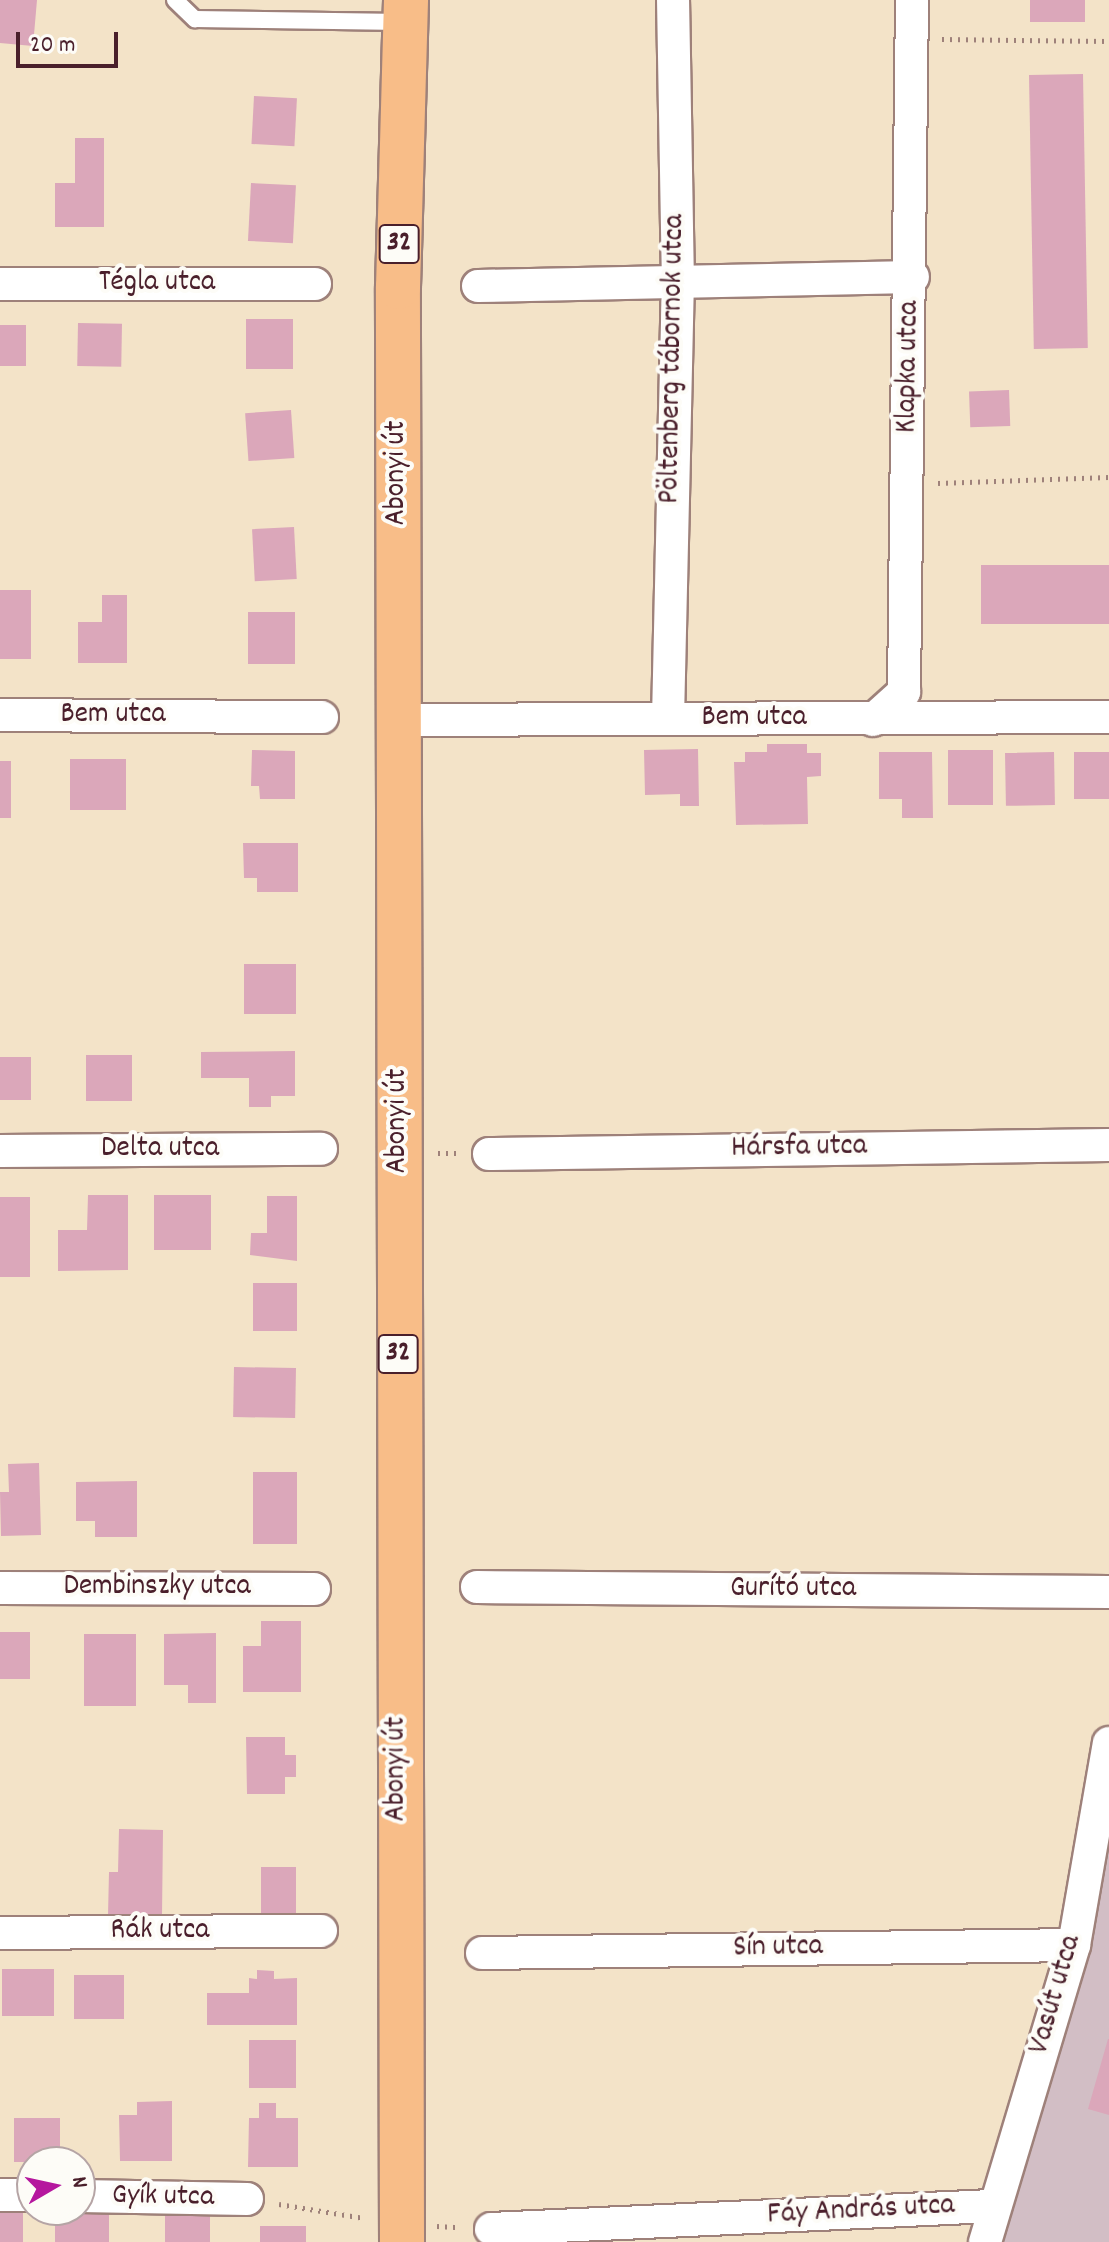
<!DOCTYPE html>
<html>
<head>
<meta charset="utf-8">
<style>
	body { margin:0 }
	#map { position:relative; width:1109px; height:2242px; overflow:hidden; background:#f3e3c8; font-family:Dekko,sans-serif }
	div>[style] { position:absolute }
	.industrial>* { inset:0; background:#d2bec5 }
	.building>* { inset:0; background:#dba7ba; transform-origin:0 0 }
	.path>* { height:5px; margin-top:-2.5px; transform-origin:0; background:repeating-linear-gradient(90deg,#9e817a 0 2px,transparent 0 8px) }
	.roads { filter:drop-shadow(2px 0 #9e817a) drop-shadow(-2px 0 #9e817a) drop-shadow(0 2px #9e817a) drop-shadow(0 -2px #9e817a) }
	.lane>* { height:16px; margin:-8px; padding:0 8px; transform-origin:8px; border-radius:8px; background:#fff }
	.street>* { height:32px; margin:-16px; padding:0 16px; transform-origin:16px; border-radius:16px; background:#fff }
	.primary>* { height:44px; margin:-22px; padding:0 22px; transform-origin:22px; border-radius:22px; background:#f8bd88 }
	span { translate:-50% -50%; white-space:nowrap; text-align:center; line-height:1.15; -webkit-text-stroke:8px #fdfcf7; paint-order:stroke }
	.shield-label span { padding:2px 6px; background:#fdfcf7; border:2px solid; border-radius:6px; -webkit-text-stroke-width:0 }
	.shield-label { font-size:28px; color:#4a1f2b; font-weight:700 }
	.street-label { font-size:30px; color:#4a1f2b }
	.north { position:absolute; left:16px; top:2146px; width:80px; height:80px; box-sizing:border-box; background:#fdfcf7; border:2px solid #b5a4a5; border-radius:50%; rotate:81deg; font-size:22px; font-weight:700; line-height:32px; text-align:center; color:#4a1f2b }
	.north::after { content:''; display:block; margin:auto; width:28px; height:36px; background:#b5179e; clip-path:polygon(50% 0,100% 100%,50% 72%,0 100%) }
	.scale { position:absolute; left:16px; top:32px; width:102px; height:36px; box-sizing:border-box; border:4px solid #4a1f2b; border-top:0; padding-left:10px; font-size:24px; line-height:28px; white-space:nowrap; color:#4a1f2b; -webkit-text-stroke:6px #fdfcf7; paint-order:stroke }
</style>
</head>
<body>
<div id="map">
	<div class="industrial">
		<i style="clip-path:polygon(1109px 1741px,1109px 2242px,1000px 2242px)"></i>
	</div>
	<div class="building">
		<i style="clip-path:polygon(0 0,37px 0,33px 46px,0 43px)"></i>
		<i style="left:1030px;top:0;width:55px;height:22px"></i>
		<i style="left:1083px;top:74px;width:274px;height:54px;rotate:89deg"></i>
		<i style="left:254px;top:96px;width:43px;height:48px;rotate:3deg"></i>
		<i style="clip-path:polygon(75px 138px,104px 138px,104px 227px,55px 227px,55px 183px,75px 183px)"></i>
		<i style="left:251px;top:183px;width:45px;height:58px;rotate:3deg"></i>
		<i style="left:246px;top:319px;width:47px;height:50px"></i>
		<i style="left:78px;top:323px;width:44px;height:43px;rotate:1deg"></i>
		<i style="left:0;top:325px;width:26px;height:41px"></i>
		<i style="left:1009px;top:390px;width:36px;height:40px;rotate:88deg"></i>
		<i style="left:291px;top:410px;width:48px;height:46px;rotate:86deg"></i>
		<i style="left:294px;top:527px;width:52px;height:42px;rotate:87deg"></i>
		<i style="left:1109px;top:565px;width:59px;height:128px;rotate:90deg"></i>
		<i style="left:31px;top:590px;width:69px;height:31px;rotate:90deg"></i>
		<i style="clip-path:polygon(102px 595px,127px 595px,127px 663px,78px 663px,78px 622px,102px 622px)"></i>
		<i style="left:248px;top:612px;width:47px;height:52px"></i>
		<i style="clip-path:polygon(767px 744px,807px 744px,807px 753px,821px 753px,821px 776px,807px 777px,808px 824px,736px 825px,734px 762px,745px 762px,745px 752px,767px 752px)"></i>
		<i style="clip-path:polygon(698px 749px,699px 806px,680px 806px,680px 794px,645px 795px,644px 750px)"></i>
		<i style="clip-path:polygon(252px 750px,295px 751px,295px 799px,260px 799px,259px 786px,251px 786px)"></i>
		<i style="left:993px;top:750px;width:55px;height:45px;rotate:90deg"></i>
		<i style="clip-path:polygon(879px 752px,932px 752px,933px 818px,902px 818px,902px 799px,879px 799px)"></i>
		<i style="left:1054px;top:752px;width:53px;height:49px;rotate:89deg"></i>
		<i style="left:1109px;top:752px;width:47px;height:35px;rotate:90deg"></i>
		<i style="left:70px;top:759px;width:56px;height:51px"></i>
		<i style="left:0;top:761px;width:11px;height:57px"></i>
		<i style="clip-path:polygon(243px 843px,298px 843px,298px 892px,257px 892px,257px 878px,244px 878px)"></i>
		<i style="left:244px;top:964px;width:52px;height:50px"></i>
		<i style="clip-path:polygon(295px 1051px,295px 1096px,271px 1096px,271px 1107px,249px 1107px,249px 1078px,201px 1078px,201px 1052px)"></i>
		<i style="left:86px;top:1055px;width:46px;height:46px"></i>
		<i style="left:0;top:1057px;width:31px;height:43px"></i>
		<i style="clip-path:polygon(88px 1195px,128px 1195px,128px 1270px,58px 1271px,58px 1230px,87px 1230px)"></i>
		<i style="left:154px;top:1195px;width:57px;height:55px"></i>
		<i style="clip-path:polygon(267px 1196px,297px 1196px,297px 1261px,250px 1255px,251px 1233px,267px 1233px)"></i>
		<i style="left:0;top:1197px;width:30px;height:80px"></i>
		<i style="left:253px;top:1283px;width:44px;height:48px"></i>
		<i style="left:234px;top:1367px;width:62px;height:50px;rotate:1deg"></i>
		<i style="clip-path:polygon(39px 1463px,41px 1535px,1px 1536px,0 1492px,9px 1492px,8px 1464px)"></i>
		<i style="left:253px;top:1472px;width:44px;height:72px"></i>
		<i style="clip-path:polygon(137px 1481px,137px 1537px,95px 1537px,95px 1521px,76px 1521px,76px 1482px)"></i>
		<i style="clip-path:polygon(261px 1621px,301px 1621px,301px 1692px,243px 1692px,243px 1646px,261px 1646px)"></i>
		<i style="left:0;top:1632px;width:30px;height:47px"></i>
		<i style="clip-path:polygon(216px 1633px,216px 1703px,188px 1703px,188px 1685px,164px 1685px,164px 1634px)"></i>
		<i style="left:84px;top:1634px;width:52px;height:72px"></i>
		<i style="clip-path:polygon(246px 1737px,285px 1737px,285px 1755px,296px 1755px,296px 1777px,285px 1777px,285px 1794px,247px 1794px)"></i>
		<i style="clip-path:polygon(119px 1829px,163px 1830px,162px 1916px,108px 1915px,109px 1872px,118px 1872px)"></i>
		<i style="left:261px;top:1867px;width:35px;height:53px"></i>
		<i style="left:2px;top:1969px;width:52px;height:47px"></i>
		<i style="clip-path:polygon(257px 1970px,274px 1971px,274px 1979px,297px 1978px,297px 2025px,207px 2025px,207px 1993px,249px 1993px,249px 1978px,257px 1979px)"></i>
		<i style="left:74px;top:1975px;width:50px;height:44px"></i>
		<i style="clip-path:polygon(1108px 2039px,1109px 2039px,1109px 2115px,1088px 2109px)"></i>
		<i style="left:249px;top:2040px;width:47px;height:48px"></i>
		<i style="clip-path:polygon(172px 2101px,172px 2161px,120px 2161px,119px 2115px,137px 2115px,137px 2102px)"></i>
		<i style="clip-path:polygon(259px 2103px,276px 2103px,276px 2118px,298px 2118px,298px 2167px,248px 2167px,249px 2118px,259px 2118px)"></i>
		<i style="left:14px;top:2118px;width:46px;height:44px"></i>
		<i style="left:0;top:2211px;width:23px;height:31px"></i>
		<i style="left:109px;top:2211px;width:31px;height:54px;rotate:90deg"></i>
		<i style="left:165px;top:2212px;width:45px;height:30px"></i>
		<i style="left:306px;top:2226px;width:16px;height:46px;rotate:90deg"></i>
	</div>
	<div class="path">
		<i style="left:942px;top:39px;width:167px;rotate:0.7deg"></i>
		<i style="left:938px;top:483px;width:171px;rotate:-2deg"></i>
		<i style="left:438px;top:1153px;width:22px"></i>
		<i style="left:279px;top:2204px;width:86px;rotate:9.4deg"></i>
		<i style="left:437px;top:2226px;width:22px;rotate:3deg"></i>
	</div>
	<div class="roads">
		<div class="lane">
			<i style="left:175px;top:0;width:28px;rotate:44deg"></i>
			<i style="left:195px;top:19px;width:207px;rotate:0.8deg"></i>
		</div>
		<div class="street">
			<i style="left:0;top:284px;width:315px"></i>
			<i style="left:478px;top:286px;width:435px;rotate:-1.2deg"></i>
			<i style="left:0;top:715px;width:322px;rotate:0.4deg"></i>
			<i style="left:668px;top:719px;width:434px;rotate:-88.7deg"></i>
			<i style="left:678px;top:285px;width:285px;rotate:-91deg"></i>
			<i style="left:400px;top:720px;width:709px;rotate:-0.24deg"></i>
			<i style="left:873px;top:720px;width:42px;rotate:-42.1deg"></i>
			<i style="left:904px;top:692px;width:692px;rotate:-89.34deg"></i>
			<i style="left:0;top:1151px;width:321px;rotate:-0.4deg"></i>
			<i style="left:489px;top:1154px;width:620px;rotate:-0.83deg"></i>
			<i style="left:477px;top:1587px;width:632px;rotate:0.45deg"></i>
			<i style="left:0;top:1588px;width:314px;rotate:0.2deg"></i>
			<i style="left:0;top:1933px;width:321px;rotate:-0.4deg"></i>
			<i style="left:482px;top:1953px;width:592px;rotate:-0.77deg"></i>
			<i style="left:0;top:2195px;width:32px"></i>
			<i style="left:80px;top:2196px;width:167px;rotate:1deg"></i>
			<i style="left:491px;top:2229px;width:502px;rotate:-2.63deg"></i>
			<i style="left:985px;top:2242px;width:310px;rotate:-73.3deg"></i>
			<i style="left:1074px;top:1945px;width:205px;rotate:-80.2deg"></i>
		</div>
		<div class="primary">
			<i style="left:402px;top:2242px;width:1955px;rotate:-90.12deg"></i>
			<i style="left:398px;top:287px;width:287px;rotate:-88.4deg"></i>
		</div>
	</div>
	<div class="shield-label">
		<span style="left:399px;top:244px">32</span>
		<span style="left:398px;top:1354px">32</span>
	</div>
	<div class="street-label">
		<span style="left:157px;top:284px">Tégla utca</span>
		<span style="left:674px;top:359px;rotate:-89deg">Pöltenberg tábornok utca</span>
		<span style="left:910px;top:367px;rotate:-89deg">Klapka utca</span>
		<span style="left:398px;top:473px;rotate:-90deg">Abonyi út</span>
		<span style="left:113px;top:716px">Bem utca</span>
		<span style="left:754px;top:719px">Bem utca</span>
		<span style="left:399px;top:1121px;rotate:-90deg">Abonyi út</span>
		<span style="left:799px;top:1149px;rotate:-1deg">Hársfa utca</span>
		<span style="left:160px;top:1150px">Delta utca</span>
		<span style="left:157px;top:1588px">Dembinszky utca</span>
		<span style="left:793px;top:1590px">Gurító utca</span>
		<span style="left:398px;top:1769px;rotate:-90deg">Abonyi út</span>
		<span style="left:160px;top:1932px">Rák utca</span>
		<span style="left:778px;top:1949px;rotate:-1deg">Sín utca</span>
		<span style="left:1057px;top:1995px;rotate:-74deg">Vasút utca</span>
		<span style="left:163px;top:2198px;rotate:1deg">Gyík utca</span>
		<span style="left:861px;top:2212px;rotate:-3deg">Fáy András utca</span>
	</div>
	<div class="north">N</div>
	<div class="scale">20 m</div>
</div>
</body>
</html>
